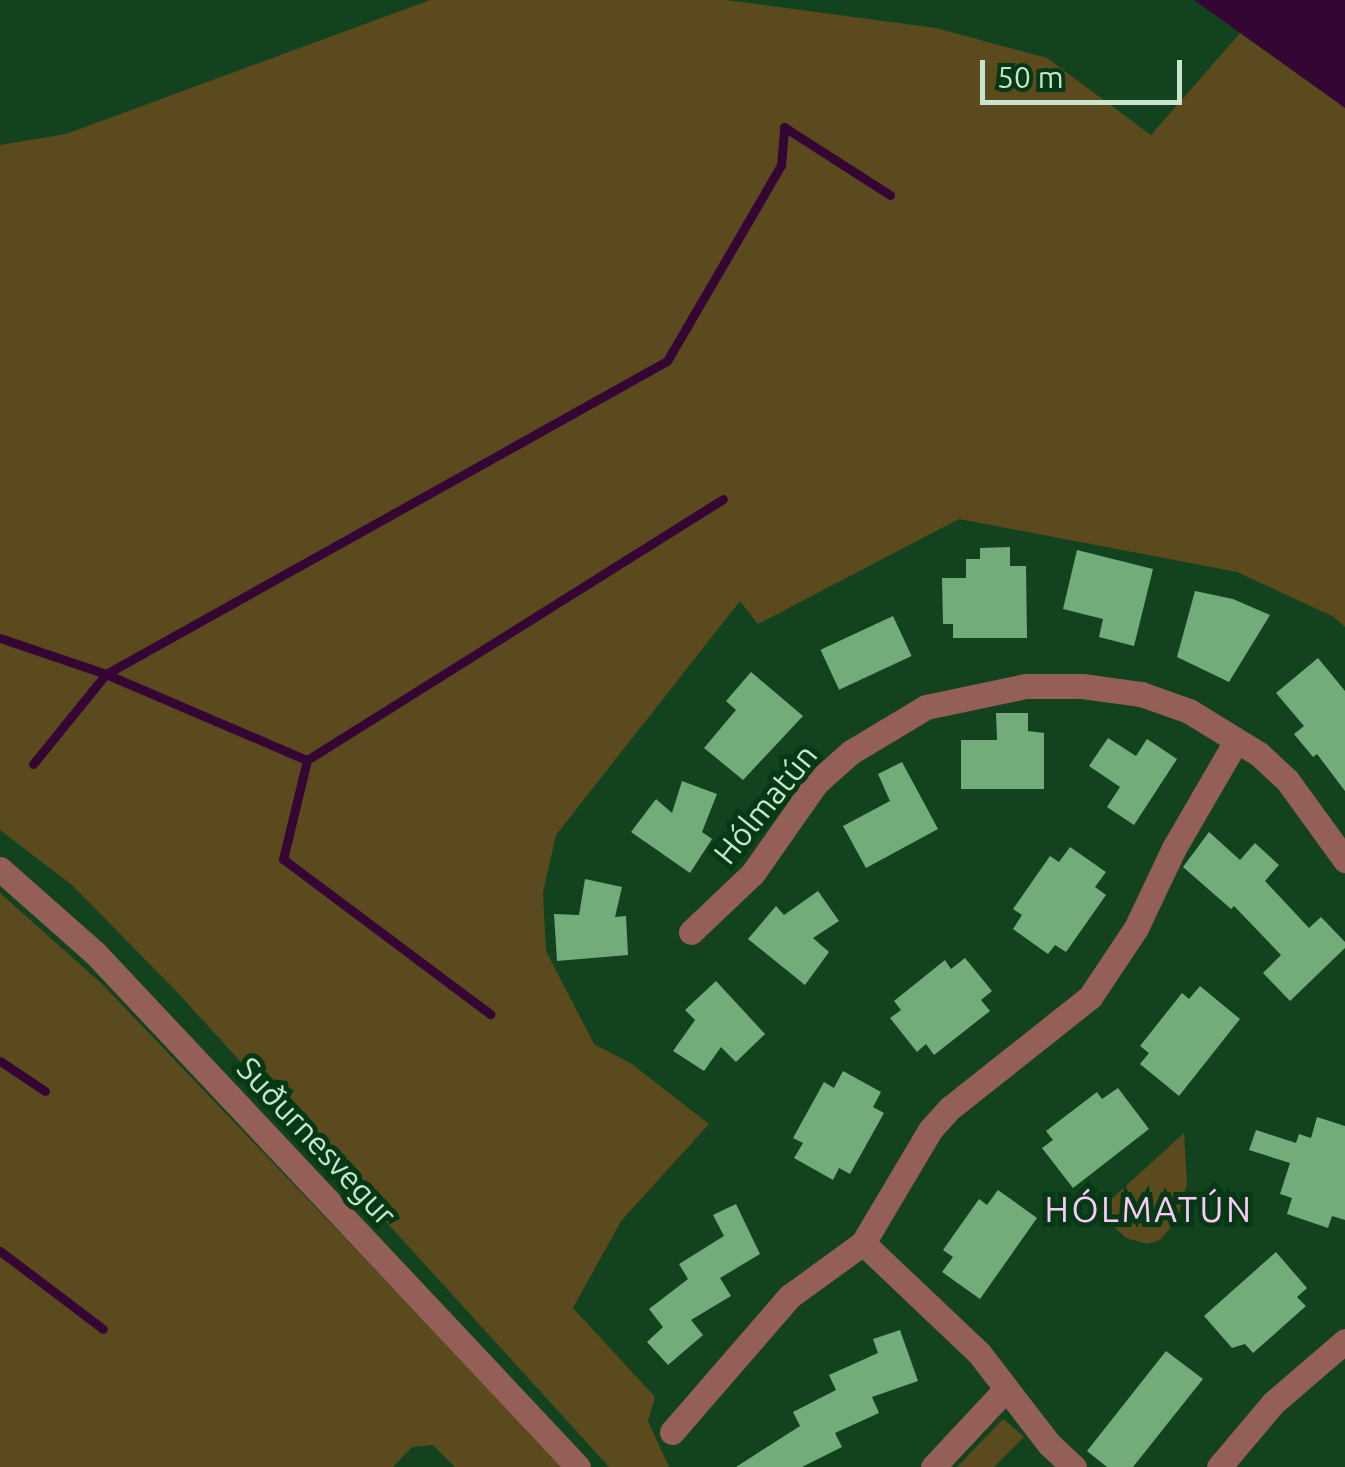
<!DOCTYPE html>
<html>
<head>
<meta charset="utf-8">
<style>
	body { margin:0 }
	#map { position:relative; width:1345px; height:1467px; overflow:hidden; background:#13421f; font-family:Ubuntu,sans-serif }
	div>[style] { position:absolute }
	.green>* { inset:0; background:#5b4a1d }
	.water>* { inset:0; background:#350634 }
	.stream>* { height:9px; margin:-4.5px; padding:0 4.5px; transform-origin:4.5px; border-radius:4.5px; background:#350634 }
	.building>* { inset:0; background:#71ac7a; transform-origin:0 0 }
	.minor>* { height:25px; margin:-12.5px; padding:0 12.5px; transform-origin:12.5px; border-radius:12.5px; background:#935f57 }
	.tertiary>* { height:25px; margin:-12.5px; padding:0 12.5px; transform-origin:12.5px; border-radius:12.5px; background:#935f57 }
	span { translate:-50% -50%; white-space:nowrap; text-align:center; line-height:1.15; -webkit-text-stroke:10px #053815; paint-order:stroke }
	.street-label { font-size:32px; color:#c7e6cb }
	.neighbourhood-label { font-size:35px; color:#fbcaf7; letter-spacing:2.5px }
	.scale { position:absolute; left:980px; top:60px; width:202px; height:45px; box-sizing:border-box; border:5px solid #c7e6cb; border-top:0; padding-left:12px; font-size:30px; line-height:35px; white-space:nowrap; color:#c7e6cb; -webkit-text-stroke:8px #053815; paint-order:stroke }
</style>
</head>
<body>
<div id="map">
	<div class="green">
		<i style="clip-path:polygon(430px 0,726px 0,936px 28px,1047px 58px,1151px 135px,1262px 8px,1345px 0,1345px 627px,1334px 617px,1237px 572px,959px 519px,758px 624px,740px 601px,556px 835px,543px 892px,546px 951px,594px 1044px,632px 1064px,709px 1124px,621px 1221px,573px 1308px,655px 1397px,648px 1421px,669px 1467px,609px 1467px,178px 993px,72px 885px,0 830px,0 145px,66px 134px)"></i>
		<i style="clip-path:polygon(0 893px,102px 984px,564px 1467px,455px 1467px,433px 1445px,412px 1447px,393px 1467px,0 1467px)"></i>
		<i style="clip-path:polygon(1184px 1133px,1187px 1184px,1177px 1220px,1160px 1240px,1147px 1244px,1126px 1238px,1116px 1229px,1106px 1204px)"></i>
		<i style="clip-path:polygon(1003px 1419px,1024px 1437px,994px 1467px,957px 1467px)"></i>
	</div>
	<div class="water">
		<i style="clip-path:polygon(1194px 0,1345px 0,1345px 108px)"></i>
	</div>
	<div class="stream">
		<i style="left:0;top:638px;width:112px;rotate:18.8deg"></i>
		<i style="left:106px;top:674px;width:219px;rotate:23.2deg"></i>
		<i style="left:307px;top:760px;width:491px;rotate:-32.1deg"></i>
		<i style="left:307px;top:760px;width:102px;rotate:103.6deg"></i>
		<i style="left:283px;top:859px;width:259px;rotate:36.8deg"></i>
		<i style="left:33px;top:764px;width:116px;rotate:-51deg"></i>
		<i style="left:106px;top:674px;width:642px;rotate:-29.16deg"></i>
		<i style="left:667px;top:361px;width:227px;rotate:-59.8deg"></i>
		<i style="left:781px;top:165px;width:38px;rotate:-85deg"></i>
		<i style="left:784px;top:127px;width:126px;rotate:32.7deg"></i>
		<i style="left:0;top:1061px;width:54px;rotate:33.7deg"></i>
		<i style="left:0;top:1251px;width:129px;rotate:37.1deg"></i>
	</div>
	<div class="building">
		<i style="clip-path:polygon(1010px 547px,1010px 566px,1026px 566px,1027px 638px,953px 638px,953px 624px,943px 624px,942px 578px,966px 578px,966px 559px,980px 559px,980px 548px)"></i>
		<i style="clip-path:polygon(1077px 550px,1153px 569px,1134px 646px,1099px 637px,1103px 619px,1063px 609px)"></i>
		<i style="clip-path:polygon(1195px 591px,1233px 599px,1270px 615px,1229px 682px,1177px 657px)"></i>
		<i style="left:893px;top:616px;width:44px;height:80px;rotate:65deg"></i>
		<i style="clip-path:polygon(1318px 658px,1345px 691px,1345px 791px,1317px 754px,1313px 757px,1294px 734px,1304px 726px,1276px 693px)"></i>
		<i style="clip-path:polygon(751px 672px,803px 716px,743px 780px,704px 748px,736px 710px,726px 701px)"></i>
		<i style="clip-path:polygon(996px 713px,1028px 713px,1028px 731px,1044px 733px,1044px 789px,961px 789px,961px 740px,997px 740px)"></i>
		<i style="clip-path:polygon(1108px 738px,1136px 756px,1147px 739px,1177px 759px,1134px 825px,1107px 807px,1120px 787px,1089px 766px)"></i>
		<i style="clip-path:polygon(902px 762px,938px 829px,866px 868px,843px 826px,890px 801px,878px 774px)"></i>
		<i style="clip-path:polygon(682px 781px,717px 794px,702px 832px,712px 839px,690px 873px,631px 832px,656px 799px,672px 813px)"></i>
		<i style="clip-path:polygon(1209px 832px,1240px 860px,1255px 843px,1279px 865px,1265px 881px,1309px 928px,1321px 917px,1345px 942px,1345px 948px,1290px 1001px,1263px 973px,1281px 955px,1234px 906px,1231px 909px,1183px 867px)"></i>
		<i style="clip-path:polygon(1070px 847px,1106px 872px,1095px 887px,1106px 895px,1066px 952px,1055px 945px,1048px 954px,1013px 929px,1022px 915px,1013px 909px,1050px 856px,1059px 862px)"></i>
		<i style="clip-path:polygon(585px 879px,622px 887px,615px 917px,626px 916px,628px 955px,557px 961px,554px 914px,579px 915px)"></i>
		<i style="clip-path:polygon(818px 891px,839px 921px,813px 938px,829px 952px,805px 985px,748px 939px,776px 906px,784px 915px)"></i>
		<i style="clip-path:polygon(965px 958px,992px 991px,981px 1000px,990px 1011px,934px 1055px,926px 1044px,917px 1052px,890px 1018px,901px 1010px,894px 1001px,945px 960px,951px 969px)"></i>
		<i style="clip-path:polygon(716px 981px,765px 1034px,736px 1062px,721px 1047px,704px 1071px,673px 1051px,695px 1020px,685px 1010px)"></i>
		<i style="clip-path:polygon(1200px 986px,1240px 1019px,1179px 1096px,1140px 1064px,1149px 1053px,1140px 1046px,1182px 993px,1189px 999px)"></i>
		<i style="clip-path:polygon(843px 1071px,881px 1092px,873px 1107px,884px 1113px,850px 1174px,839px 1168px,833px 1180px,794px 1158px,803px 1143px,793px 1138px,824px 1082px,834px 1088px)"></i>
		<i style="clip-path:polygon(1118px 1088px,1149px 1129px,1073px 1188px,1042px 1148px,1053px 1140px,1046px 1131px,1097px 1092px,1102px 1099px)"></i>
		<i style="clip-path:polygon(1317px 1117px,1345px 1126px,1345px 1220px,1332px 1216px,1328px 1228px,1287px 1214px,1292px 1198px,1280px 1194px,1290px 1163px,1249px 1150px,1256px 1130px,1296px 1143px,1299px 1134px,1311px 1138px)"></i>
		<i style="clip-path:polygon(998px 1190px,1037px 1218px,980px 1299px,942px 1272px,953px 1257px,943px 1250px,979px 1199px,987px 1205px)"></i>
		<i style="clip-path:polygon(736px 1204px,760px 1254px,720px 1278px,731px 1296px,691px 1320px,703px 1335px,668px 1365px,647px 1342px,663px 1327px,649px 1309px,688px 1279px,679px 1264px,724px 1236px,713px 1215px)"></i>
		<i style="clip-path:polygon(1276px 1252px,1307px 1288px,1297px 1297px,1306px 1306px,1253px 1353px,1245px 1344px,1232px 1348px,1204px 1316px)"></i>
		<i style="clip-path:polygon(900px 1330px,918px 1381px,872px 1397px,879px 1413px,835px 1433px,842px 1447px,802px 1467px,736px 1467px,800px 1426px,793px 1412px,836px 1390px,829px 1375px,878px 1353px,873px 1339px)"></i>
		<i style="clip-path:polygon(1166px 1351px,1203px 1379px,1133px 1467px,1107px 1467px,1087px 1451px)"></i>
	</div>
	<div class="minor">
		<i style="left:691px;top:932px;width:86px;rotate:-43.6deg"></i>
		<i style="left:753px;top:873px;width:111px;rotate:-54.9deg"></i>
		<i style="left:817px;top:782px;width:45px;rotate:-41.4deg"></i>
		<i style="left:851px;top:752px;width:87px;rotate:-31deg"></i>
		<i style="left:926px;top:707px;width:102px;rotate:-11.9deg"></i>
		<i style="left:1026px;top:686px;width:56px"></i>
		<i style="left:1082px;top:686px;width:60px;rotate:7.7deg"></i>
		<i style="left:1141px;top:694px;width:51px;rotate:19.5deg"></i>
		<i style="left:1189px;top:711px;width:82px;rotate:31.6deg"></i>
		<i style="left:1259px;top:754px;width:38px;rotate:43deg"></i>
		<i style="left:1287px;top:780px;width:99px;rotate:54.1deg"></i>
		<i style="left:863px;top:1243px;width:160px;rotate:43.5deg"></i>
		<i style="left:979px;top:1353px;width:115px;rotate:52.4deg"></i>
		<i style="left:1049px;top:1444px;width:34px;rotate:43deg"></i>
		<i style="left:672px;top:1432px;width:180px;rotate:-49.1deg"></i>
		<i style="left:790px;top:1296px;width:90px;rotate:-36deg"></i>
		<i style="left:863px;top:1243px;width:131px;rotate:-59.3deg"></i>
		<i style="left:930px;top:1130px;width:30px;rotate:-48deg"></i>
		<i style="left:950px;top:1108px;width:179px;rotate:-38.4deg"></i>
		<i style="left:1090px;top:997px;width:83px;rotate:-56.3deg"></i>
		<i style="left:1136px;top:928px;width:89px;rotate:-64.6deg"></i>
		<i style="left:1174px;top:848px;width:124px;rotate:-59.9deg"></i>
		<i style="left:933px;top:1467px;width:105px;rotate:-46.9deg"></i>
		<i style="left:1219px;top:1467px;width:84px;rotate:-49.8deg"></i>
		<i style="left:1273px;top:1403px;width:95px;rotate:-40.7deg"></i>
	</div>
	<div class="tertiary">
		<i style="left:0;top:869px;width:127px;rotate:41.5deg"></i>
		<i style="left:95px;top:953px;width:705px;rotate:46.78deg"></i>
	</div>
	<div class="street-label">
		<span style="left:765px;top:804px;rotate:-51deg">Hólmatún</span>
		<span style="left:317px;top:1141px;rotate:47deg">Suðurnesvegur</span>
	</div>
	<div class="neighbourhood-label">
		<span style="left:1149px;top:1209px">HÓLMATÚN</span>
	</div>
	<div class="scale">50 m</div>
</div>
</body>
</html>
